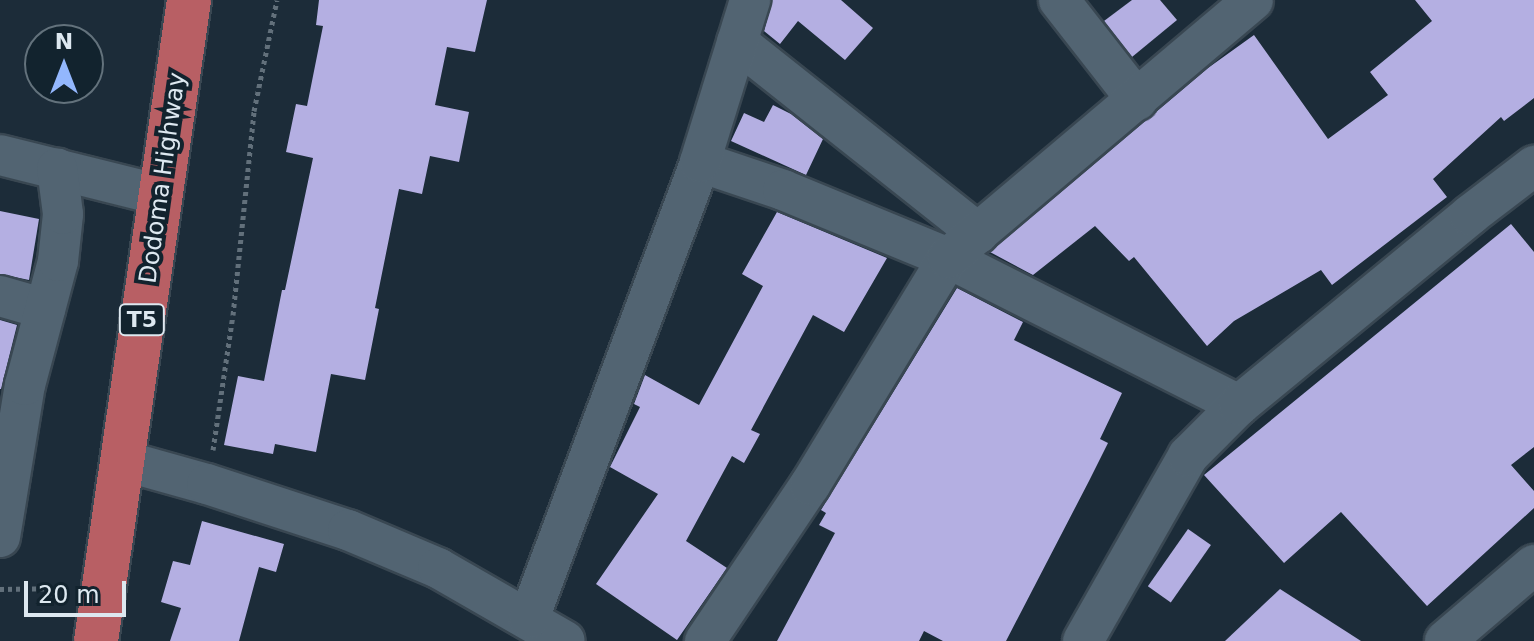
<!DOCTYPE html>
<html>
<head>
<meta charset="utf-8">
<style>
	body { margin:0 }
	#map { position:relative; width:1534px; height:641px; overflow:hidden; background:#1c2c39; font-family:"DejaVu Sans",sans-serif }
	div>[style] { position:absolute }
	.building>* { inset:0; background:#b4afe2; transform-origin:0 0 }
	.path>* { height:5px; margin-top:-2.5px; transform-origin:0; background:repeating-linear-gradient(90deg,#62707b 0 4px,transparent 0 8px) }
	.roads { filter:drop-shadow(2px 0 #394752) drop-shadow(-2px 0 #394752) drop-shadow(0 2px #394752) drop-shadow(0 -2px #394752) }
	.minor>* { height:40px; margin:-20px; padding:0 20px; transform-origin:20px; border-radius:20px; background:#526472 }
	.trunk>* { height:44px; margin:-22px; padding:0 22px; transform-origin:22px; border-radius:22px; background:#b85f64 }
	span { translate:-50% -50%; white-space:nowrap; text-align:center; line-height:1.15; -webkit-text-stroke:8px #12232e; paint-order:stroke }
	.shield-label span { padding:2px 6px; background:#12232e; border:2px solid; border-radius:6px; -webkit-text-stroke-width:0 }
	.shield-label { font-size:22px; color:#dde8f0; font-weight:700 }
	.street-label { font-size:24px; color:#dde8f0 }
	.north { position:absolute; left:24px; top:24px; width:80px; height:80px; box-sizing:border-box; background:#12232e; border:2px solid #63727c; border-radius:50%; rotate:0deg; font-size:22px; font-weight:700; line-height:32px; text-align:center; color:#dde8f0 }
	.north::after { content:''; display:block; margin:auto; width:28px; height:36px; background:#93b7fd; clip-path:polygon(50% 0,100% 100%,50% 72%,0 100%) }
	.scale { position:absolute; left:24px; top:581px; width:102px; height:36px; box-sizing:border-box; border:4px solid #dde8f0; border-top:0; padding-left:10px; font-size:24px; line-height:28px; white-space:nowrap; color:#dde8f0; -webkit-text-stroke:6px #12232e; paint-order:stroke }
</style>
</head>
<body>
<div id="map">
	<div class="building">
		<i style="clip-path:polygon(319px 0,487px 0,475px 52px,447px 47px,435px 105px,469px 112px,459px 162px,430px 156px,422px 194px,399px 189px,375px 308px,379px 309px,365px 380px,331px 374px,316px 452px,275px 444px,273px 454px,224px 445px,238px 376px,264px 381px,282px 290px,285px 290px,313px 158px,286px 152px,296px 104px,307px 106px,323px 26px,316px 25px)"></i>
		<i style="clip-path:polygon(772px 0,841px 0,873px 28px,845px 60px,798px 21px,780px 44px,764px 31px)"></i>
		<i style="clip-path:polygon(1132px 0,1160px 0,1177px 20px,1132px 57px,1104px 21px)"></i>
		<i style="clip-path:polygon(1415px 0,1534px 0,1534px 98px,1504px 121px,1501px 117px,1433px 179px,1447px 197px,1332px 285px,1321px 270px,1234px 321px,1207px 346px,1134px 257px,1129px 261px,1095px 226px,1033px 275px,990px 252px,1208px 68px,1254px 35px,1328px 139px,1388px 95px,1370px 72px,1432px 21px)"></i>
		<i style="clip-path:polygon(773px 105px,791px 114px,823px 139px,806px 175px,731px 141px,744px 113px,764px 122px)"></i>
		<i style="clip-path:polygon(0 211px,39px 219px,29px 280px,0 274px)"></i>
		<i style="clip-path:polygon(777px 212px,887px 258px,844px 332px,813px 315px,751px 430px,760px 434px,744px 463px,732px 456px,686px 541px,727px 568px,677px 640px,596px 584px,658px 494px,610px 467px,640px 407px,634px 404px,645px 375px,699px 405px,763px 286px,742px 274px)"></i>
		<i style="clip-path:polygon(1511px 224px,1534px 252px,1534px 447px,1511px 465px,1534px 491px,1534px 508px,1427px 606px,1341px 512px,1284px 563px,1204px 475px)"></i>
		<i style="clip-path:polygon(957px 288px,1023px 322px,1014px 340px,1122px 393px,1100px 439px,1108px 443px,1089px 481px,1006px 641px,943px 641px,924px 631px,919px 641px,777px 641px,835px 533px,819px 525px,826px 513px,821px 510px)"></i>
		<i style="clip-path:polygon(0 320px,17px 325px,1px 389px,0 389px)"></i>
		<i style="clip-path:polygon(202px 521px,284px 544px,276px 572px,259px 567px,239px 641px,170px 641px,181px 608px,161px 602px,173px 561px,190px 565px)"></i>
		<i style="left:1188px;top:529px;width:28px;height:70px;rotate:35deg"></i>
		<i style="clip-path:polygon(1280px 589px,1361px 641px,1225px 641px)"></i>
	</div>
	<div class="path">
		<i style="left:213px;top:450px;width:136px;rotate:-81.6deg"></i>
		<i style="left:233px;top:315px;width:205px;rotate:-84.1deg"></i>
		<i style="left:254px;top:111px;width:113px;rotate:-78.3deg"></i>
		<i style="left:0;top:589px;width:67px;rotate:-0.9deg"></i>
	</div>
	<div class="roads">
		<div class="minor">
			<i style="left:1059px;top:0;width:127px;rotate:52deg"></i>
			<i style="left:737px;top:42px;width:308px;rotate:38.4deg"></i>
			<i style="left:0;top:155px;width:166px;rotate:14deg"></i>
			<i style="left:700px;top:162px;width:88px;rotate:18.6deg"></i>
			<i style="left:783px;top:190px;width:178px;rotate:22.4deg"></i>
			<i style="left:948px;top:258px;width:326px;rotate:26.8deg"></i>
			<i style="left:0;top:296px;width:47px;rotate:16.1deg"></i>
			<i style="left:121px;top:460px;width:89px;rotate:15.6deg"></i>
			<i style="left:207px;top:484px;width:148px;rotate:18.1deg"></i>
			<i style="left:348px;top:530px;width:98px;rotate:22.9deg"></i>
			<i style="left:438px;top:568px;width:146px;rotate:29.9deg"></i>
			<i style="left:0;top:537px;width:154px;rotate:-80.7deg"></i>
			<i style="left:25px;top:385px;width:128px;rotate:-75.1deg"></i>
			<i style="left:58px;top:261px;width:47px;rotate:-83.9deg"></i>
			<i style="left:63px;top:214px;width:46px;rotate:-97.4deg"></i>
			<i style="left:529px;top:618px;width:487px;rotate:-69.4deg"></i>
			<i style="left:700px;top:162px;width:170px;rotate:-72.8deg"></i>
			<i style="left:705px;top:641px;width:188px;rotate:-56.1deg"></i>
			<i style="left:810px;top:485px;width:266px;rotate:-58.7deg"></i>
			<i style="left:948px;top:258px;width:399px;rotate:-40.2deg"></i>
			<i style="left:1083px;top:641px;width:213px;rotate:-60.4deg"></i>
			<i style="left:1188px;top:456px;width:72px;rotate:-45deg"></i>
			<i style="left:1239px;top:405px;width:299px;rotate:-39.4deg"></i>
			<i style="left:1470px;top:215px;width:81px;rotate:-37.4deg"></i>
			<i style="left:1445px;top:641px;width:117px;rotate:-40.5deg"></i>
		</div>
		<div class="trunk">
			<i style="left:96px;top:641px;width:648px;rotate:-81.74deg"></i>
		</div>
	</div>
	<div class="shield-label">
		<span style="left:142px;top:320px">T5</span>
	</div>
	<div class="street-label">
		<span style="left:163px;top:178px;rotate:-82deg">Dodoma Highway</span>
	</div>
	<div class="north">N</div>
	<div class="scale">20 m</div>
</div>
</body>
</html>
